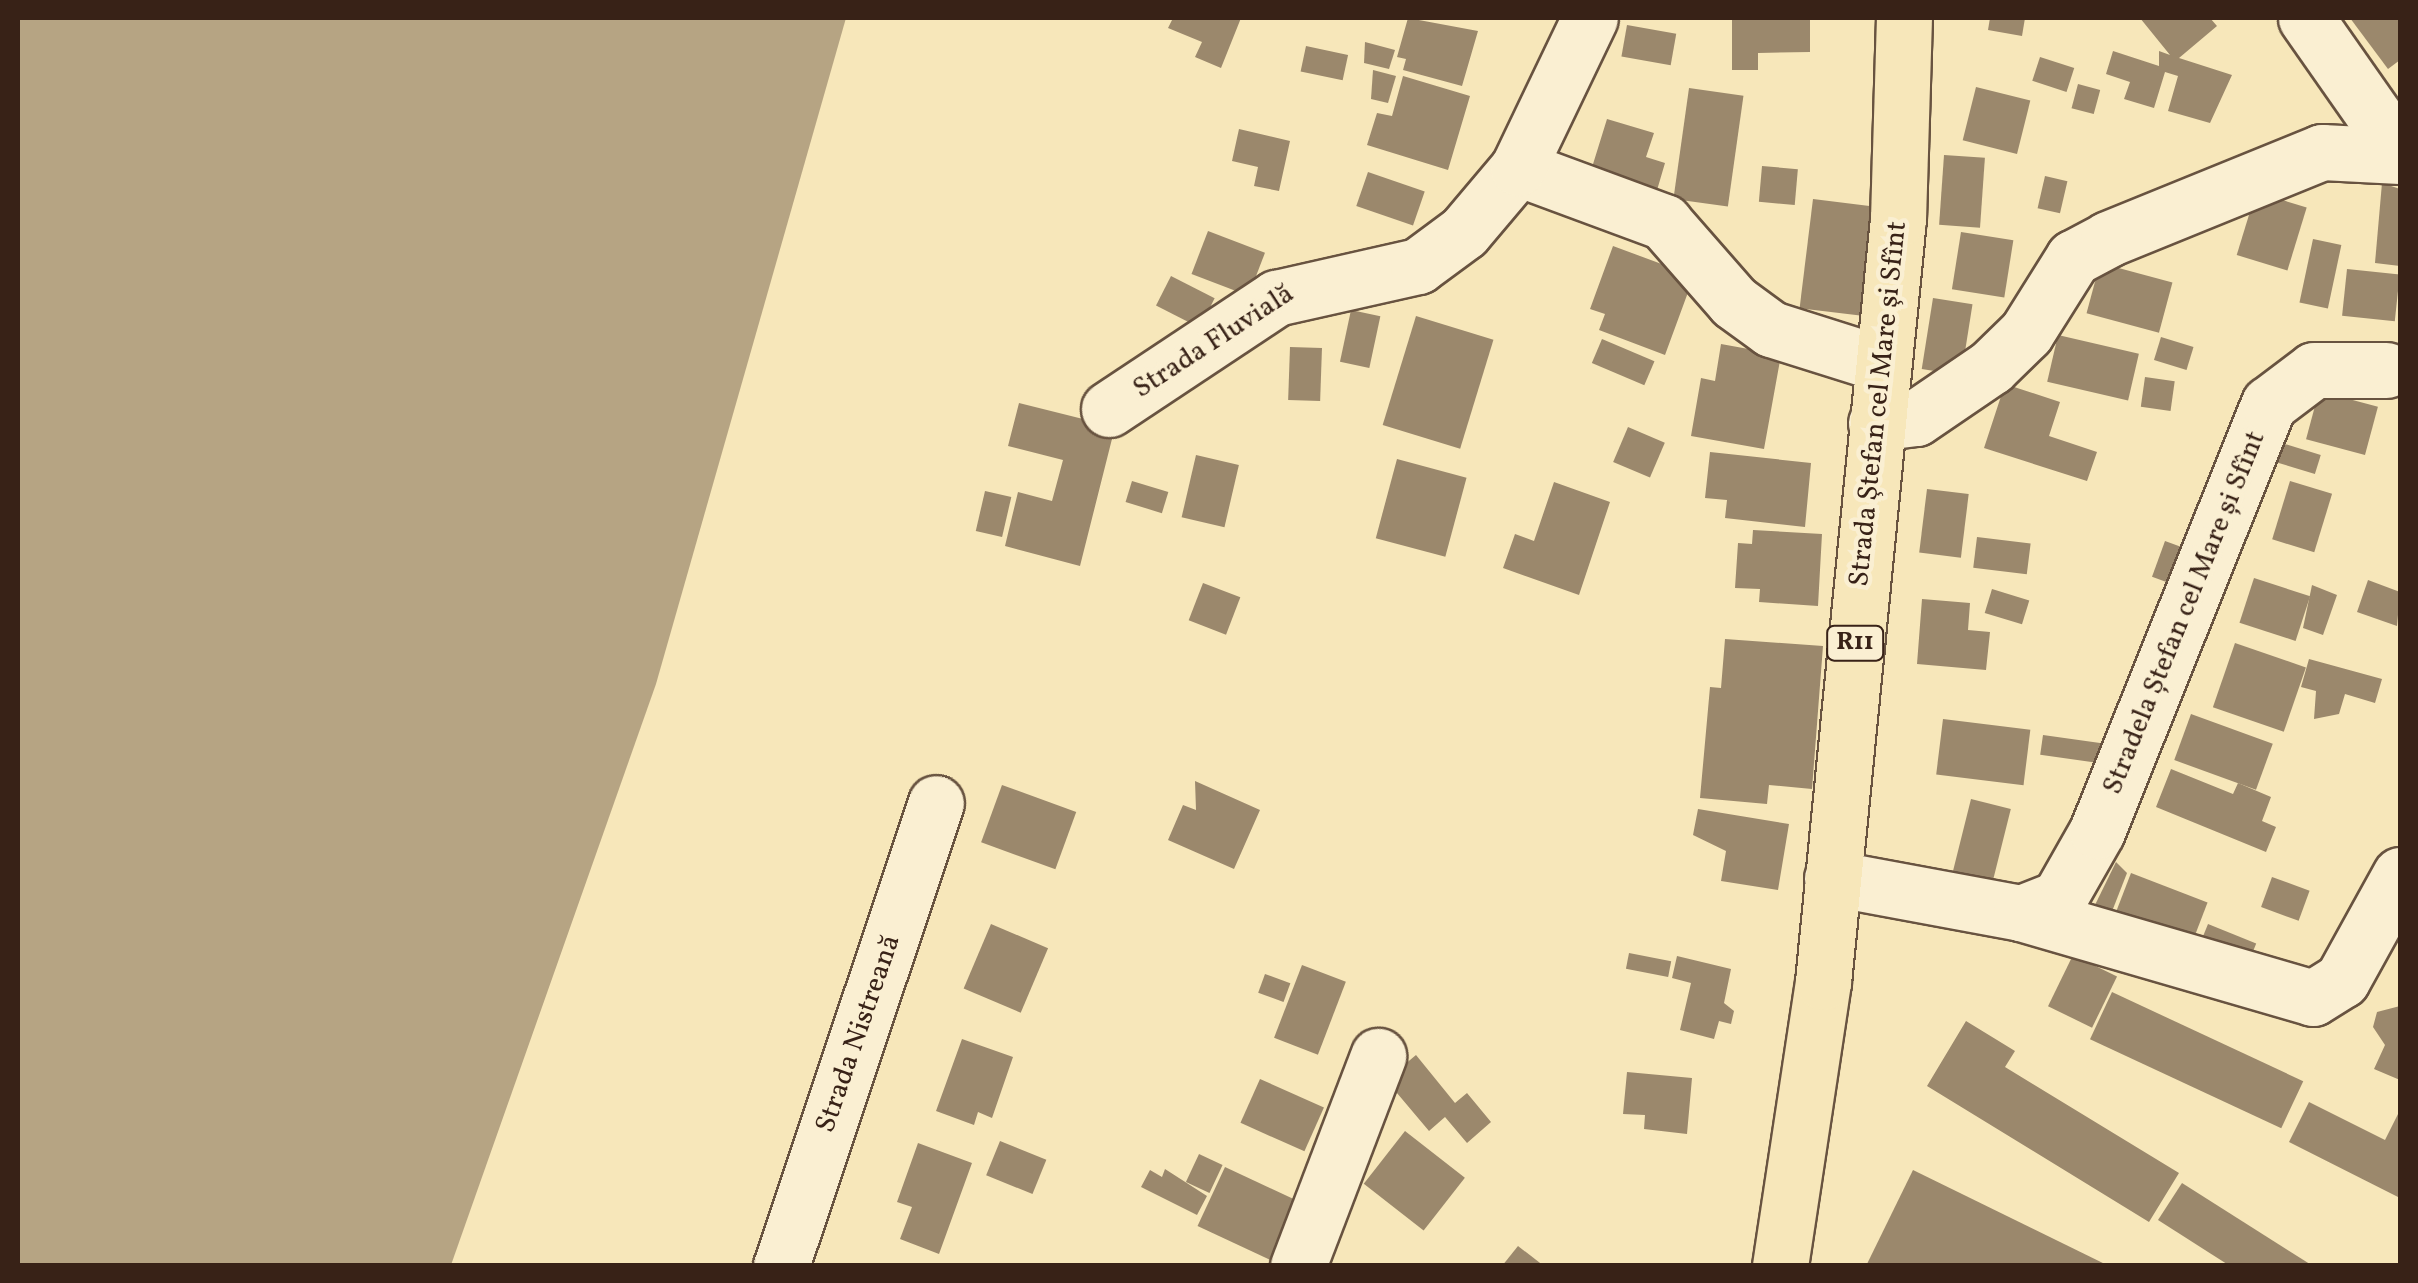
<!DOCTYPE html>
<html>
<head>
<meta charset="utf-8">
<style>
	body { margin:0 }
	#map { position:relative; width:2418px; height:1283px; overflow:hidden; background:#f7e7ba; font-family:Vollkorn,serif }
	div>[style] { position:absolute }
	.water>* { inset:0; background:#b6a483 }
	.building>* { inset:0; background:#9b886c; transform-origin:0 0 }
	.roads { filter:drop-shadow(2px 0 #685340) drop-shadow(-2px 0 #685340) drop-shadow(0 2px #685340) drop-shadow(0 -2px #685340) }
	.minor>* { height:55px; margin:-27.5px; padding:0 27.5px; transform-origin:27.5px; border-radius:27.5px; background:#faefd2 }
	.major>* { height:55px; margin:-27.5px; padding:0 27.5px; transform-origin:27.5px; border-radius:27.5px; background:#f7e7ba }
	span { translate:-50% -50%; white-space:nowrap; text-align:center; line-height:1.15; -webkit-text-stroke:9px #faefd2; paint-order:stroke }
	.shield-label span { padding:2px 8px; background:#faefd2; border:2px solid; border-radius:8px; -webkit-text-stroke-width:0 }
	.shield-label { font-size:25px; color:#382217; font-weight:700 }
	.street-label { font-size:28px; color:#382217 }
	.frame { position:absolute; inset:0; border:20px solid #382217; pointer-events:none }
</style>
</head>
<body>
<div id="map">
	<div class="water">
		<i style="clip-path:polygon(18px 18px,846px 18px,656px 684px,451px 1265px,18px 1265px)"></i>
	</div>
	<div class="building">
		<i style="clip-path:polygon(1173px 18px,1241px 18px,1221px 68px,1195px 57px,1202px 42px,1168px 28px)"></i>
		<i style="clip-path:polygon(1408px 18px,1478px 31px,1462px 86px,1403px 70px,1406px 59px,1397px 57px)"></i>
		<i style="clip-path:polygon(1732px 18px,1810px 18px,1810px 52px,1758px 53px,1758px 70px,1732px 70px)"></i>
		<i style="clip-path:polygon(1990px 18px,2025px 18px,2022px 36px,1988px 30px)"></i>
		<i style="clip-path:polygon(2140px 18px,2210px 18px,2217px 26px,2179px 58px,2232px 75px,2210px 123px,2168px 111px,2178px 76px,2165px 72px,2154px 108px,2124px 99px,2130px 82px,2106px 74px,2113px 51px,2159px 66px,2159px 51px,2170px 55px)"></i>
		<i style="clip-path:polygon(2350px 18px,2400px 18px,2400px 60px,2388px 69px)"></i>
		<i style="left:1627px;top:25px;width:50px;height:32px;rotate:10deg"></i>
		<i style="clip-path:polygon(1365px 42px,1395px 50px,1389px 69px,1364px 63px)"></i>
		<i style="left:1306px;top:46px;width:43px;height:26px;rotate:12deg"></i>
		<i style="left:2040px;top:57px;width:36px;height:25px;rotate:18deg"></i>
		<i style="clip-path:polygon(1373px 70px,1396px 76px,1388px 103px,1371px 99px)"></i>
		<i style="clip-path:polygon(1403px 76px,1470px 96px,1448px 170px,1367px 145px,1377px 113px,1392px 116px)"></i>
		<i style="left:2078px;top:84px;width:23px;height:25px;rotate:15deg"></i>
		<i style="left:1976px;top:87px;width:56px;height:55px;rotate:14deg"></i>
		<i style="left:1689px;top:88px;width:55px;height:112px;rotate:8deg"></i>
		<i style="clip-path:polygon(1607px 119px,1654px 133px,1646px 157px,1665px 163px,1655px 197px,1589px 177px)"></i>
		<i style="clip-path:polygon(1239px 129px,1290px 141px,1279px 191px,1254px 186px,1258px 167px,1232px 161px)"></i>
		<i style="left:1944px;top:155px;width:41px;height:70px;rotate:4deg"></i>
		<i style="left:1762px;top:166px;width:36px;height:36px;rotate:5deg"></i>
		<i style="left:1368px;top:172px;width:60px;height:36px;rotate:19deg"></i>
		<i style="left:2045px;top:176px;width:23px;height:33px;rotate:13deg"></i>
		<i style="clip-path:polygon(2382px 183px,2400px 189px,2400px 266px,2375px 263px)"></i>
		<i style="left:2256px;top:192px;width:53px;height:66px;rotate:17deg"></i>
		<i style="left:1813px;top:199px;width:63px;height:110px;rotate:7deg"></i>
		<i style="left:1208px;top:231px;width:61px;height:46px;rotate:21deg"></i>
		<i style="left:1961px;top:232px;width:53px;height:58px;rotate:9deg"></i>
		<i style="left:2313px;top:239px;width:29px;height:65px;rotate:12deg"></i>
		<i style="clip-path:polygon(1613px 246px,1694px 276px,1665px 355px,1599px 330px,1605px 314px,1590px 309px)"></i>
		<i style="left:2100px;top:263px;width:75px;height:52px;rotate:15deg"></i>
		<i style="left:2347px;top:269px;width:53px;height:47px;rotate:6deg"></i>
		<i style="left:1171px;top:276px;width:49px;height:33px;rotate:27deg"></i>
		<i style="left:1933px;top:298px;width:40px;height:72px;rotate:9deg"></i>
		<i style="left:1351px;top:310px;width:30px;height:53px;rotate:12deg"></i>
		<i style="left:1416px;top:316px;width:81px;height:114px;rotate:17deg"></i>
		<i style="left:2058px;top:335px;width:83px;height:48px;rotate:13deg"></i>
		<i style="left:2161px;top:337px;width:34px;height:24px;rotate:17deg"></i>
		<i style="left:1602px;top:339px;width:57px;height:26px;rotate:23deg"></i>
		<i style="clip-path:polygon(1721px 344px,1781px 355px,1764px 449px,1691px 436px,1701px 378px,1715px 381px)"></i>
		<i style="left:1290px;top:347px;width:32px;height:53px;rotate:2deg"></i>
		<i style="left:2145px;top:377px;width:30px;height:30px;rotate:8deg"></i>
		<i style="clip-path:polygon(2005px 384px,2060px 402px,2049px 436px,2097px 452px,2087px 481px,1984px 448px)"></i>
		<i style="left:2319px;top:391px;width:61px;height:50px;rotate:15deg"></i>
		<i style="clip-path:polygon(1019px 403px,1115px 427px,1080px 566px,1005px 546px,1018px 492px,1052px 501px,1063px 460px,1008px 446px)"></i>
		<i style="left:1628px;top:427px;width:40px;height:38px;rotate:23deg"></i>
		<i style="left:2272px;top:440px;width:51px;height:20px;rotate:17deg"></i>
		<i style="clip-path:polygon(1710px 452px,1811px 463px,1805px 527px,1725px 518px,1727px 500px,1705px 498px)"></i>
		<i style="left:1196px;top:455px;width:44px;height:64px;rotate:13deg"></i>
		<i style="left:1397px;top:459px;width:72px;height:82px;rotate:15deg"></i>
		<i style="left:1132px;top:481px;width:38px;height:22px;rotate:17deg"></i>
		<i style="left:2290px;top:481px;width:44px;height:61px;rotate:17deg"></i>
		<i style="clip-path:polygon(1554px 482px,1610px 502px,1579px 595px,1503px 568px,1515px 534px,1534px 541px)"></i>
		<i style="left:1927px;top:489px;width:42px;height:64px;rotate:7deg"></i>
		<i style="left:985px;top:491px;width:27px;height:41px;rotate:13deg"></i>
		<i style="clip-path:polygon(1753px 530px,1822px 534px,1818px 606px,1759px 602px,1760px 589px,1735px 588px,1738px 543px,1752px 544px)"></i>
		<i style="left:1977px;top:537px;width:54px;height:31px;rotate:7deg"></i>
		<i style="left:2165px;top:541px;width:27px;height:38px;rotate:20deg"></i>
		<i style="left:2254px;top:578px;width:59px;height:47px;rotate:18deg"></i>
		<i style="clip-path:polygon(2368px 580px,2400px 592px,2397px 626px,2357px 612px)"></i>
		<i style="left:1203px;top:583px;width:40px;height:40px;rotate:21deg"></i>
		<i style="clip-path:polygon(2312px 585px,2337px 595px,2323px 635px,2303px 628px)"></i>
		<i style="left:1992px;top:589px;width:39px;height:25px;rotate:17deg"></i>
		<i style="clip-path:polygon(1922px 599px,1970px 603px,1968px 630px,1990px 632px,1986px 670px,1917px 664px)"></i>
		<i style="clip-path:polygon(1725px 639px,1823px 646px,1812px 789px,1769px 785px,1767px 804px,1700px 798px,1710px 687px,1721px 688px)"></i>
		<i style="left:2235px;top:643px;width:75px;height:68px;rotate:19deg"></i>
		<i style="clip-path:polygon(2309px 659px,2382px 679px,2375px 703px,2345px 694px,2339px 714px,2314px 719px,2316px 691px,2301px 687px)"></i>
		<i style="left:2191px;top:714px;width:87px;height:49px;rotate:20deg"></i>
		<i style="left:1943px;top:719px;width:88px;height:56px;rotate:7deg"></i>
		<i style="left:2043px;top:735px;width:72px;height:20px;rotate:8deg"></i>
		<i style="clip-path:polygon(2171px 769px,2233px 794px,2238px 783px,2271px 797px,2262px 821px,2276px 827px,2266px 852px,2156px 807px)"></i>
		<i style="clip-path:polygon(1195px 781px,1260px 810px,1234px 869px,1168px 840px,1183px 805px,1196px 810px)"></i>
		<i style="left:1002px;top:785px;width:79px;height:61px;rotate:20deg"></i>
		<i style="left:1971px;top:799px;width:41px;height:80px;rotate:14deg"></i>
		<i style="clip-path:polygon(1698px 809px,1789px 824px,1778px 890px,1721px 881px,1726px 851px,1693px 835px)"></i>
		<i style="clip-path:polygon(2116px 862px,2127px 873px,2111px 914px,2094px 907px)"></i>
		<i style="left:2131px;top:873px;width:82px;height:45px;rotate:21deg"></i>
		<i style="left:2272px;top:877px;width:40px;height:32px;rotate:20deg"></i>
		<i style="left:991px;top:924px;width:62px;height:70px;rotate:23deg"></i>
		<i style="left:2208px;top:924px;width:52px;height:28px;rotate:22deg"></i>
		<i style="left:1629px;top:953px;width:43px;height:16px;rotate:11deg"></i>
		<i style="left:2073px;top:955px;width:49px;height:57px;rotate:26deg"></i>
		<i style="clip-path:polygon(1677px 956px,1731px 969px,1724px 1003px,1734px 1011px,1731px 1024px,1719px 1021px,1714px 1039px,1680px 1030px,1691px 983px,1672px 978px)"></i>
		<i style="left:1302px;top:965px;width:47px;height:78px;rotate:21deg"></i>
		<i style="left:1265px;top:974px;width:27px;height:20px;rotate:20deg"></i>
		<i style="left:2112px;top:992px;width:211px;height:52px;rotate:25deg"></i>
		<i style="clip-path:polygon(2400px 1006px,2400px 1080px,2374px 1069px,2385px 1045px,2373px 1027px,2377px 1012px)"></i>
		<i style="clip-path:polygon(1966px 1021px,2015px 1051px,2005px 1067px,2179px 1173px,2149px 1222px,1927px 1086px)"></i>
		<i style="clip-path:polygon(962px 1039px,1013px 1057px,992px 1118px,978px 1112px,974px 1125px,936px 1111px)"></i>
		<i style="clip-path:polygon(1416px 1055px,1455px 1103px,1467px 1093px,1491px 1122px,1467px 1143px,1445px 1117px,1429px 1131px,1386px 1080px)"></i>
		<i style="clip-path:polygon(1627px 1072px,1692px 1078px,1687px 1134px,1644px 1129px,1645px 1115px,1623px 1114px)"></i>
		<i style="left:1260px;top:1079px;width:70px;height:48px;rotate:24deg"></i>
		<i style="clip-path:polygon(2309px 1102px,2385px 1140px,2400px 1110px,2400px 1198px,2289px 1142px)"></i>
		<i style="left:1405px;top:1131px;width:76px;height:67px;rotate:38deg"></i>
		<i style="left:1000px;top:1141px;width:50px;height:37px;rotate:22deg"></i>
		<i style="clip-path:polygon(918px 1143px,972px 1163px,939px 1254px,900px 1239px,912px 1207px,897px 1202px)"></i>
		<i style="left:1199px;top:1154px;width:26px;height:31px;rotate:25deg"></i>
		<i style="left:1225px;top:1167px;width:81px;height:65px;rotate:25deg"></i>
		<i style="clip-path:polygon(1165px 1169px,1207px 1196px,1197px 1215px,1141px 1187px,1150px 1170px,1162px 1177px)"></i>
		<i style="clip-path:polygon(1913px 1170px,2109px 1266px,1866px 1266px)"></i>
		<i style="clip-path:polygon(2182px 1183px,2313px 1266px,2230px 1266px,2158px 1220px)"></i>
		<i style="clip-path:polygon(1518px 1246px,1544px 1266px,1502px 1266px)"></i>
	</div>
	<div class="roads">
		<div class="minor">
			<i style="left:2306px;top:18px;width:164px;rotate:55deg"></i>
			<i style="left:1518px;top:168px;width:156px;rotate:20.3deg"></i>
			<i style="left:1664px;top:222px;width:106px;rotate:48.8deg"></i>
			<i style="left:1734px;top:302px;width:46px;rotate:36.1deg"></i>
			<i style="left:1771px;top:329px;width:116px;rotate:17.5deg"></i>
			<i style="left:1109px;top:409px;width:201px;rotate:-33.6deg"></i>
			<i style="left:1276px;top:298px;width:146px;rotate:-12.7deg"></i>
			<i style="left:1418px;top:266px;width:57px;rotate:-36.5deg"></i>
			<i style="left:1464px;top:232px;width:84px;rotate:-49.8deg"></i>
			<i style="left:1518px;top:168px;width:166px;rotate:-64.4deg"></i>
			<i style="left:1876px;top:423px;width:40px;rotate:-7.1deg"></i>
			<i style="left:1916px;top:418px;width:91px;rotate:-34.2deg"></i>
			<i style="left:1991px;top:367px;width:49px;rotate:-44.2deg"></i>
			<i style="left:2026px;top:333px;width:89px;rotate:-57.9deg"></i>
			<i style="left:2073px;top:258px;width:40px;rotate:-28deg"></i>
			<i style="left:2108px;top:239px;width:231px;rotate:-22.1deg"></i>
			<i style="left:2322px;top:152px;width:78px;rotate:2.9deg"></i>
			<i style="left:1832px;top:878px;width:192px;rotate:10.5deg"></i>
			<i style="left:2021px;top:913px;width:41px;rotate:-21.5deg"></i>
			<i style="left:2059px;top:898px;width:77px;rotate:-60.4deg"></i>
			<i style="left:2097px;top:831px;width:460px;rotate:-68.1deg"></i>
			<i style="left:2269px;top:404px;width:56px;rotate:-37.1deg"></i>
			<i style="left:2314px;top:370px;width:72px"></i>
			<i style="left:2021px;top:913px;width:304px;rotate:16.2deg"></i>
			<i style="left:2313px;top:998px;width:34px;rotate:-32deg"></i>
			<i style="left:2342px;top:980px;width:120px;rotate:-61.1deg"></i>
			<i style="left:781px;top:1266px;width:488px;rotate:-71.5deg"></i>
			<i style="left:1298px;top:1266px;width:225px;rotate:-69.1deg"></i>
		</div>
		<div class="major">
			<i style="left:1780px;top:1266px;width:287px;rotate:-81.4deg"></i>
			<i style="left:1823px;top:982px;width:767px;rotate:-84.39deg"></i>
			<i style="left:1898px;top:219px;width:201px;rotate:-88.3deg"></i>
		</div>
	</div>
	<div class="shield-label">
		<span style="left:1855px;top:643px">R11</span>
	</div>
	<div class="street-label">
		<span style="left:1214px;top:342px;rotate:-33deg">Strada Fluvială</span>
		<span style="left:1879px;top:404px;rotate:-84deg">Strada Ştefan cel Mare şi Sfînt</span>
		<span style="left:2185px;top:613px;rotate:-68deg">Stradela Ștefan cel Mare și Sfînt</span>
		<span style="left:859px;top:1034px;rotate:-71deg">Strada Nistreană</span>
	</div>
	<div class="frame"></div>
</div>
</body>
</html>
